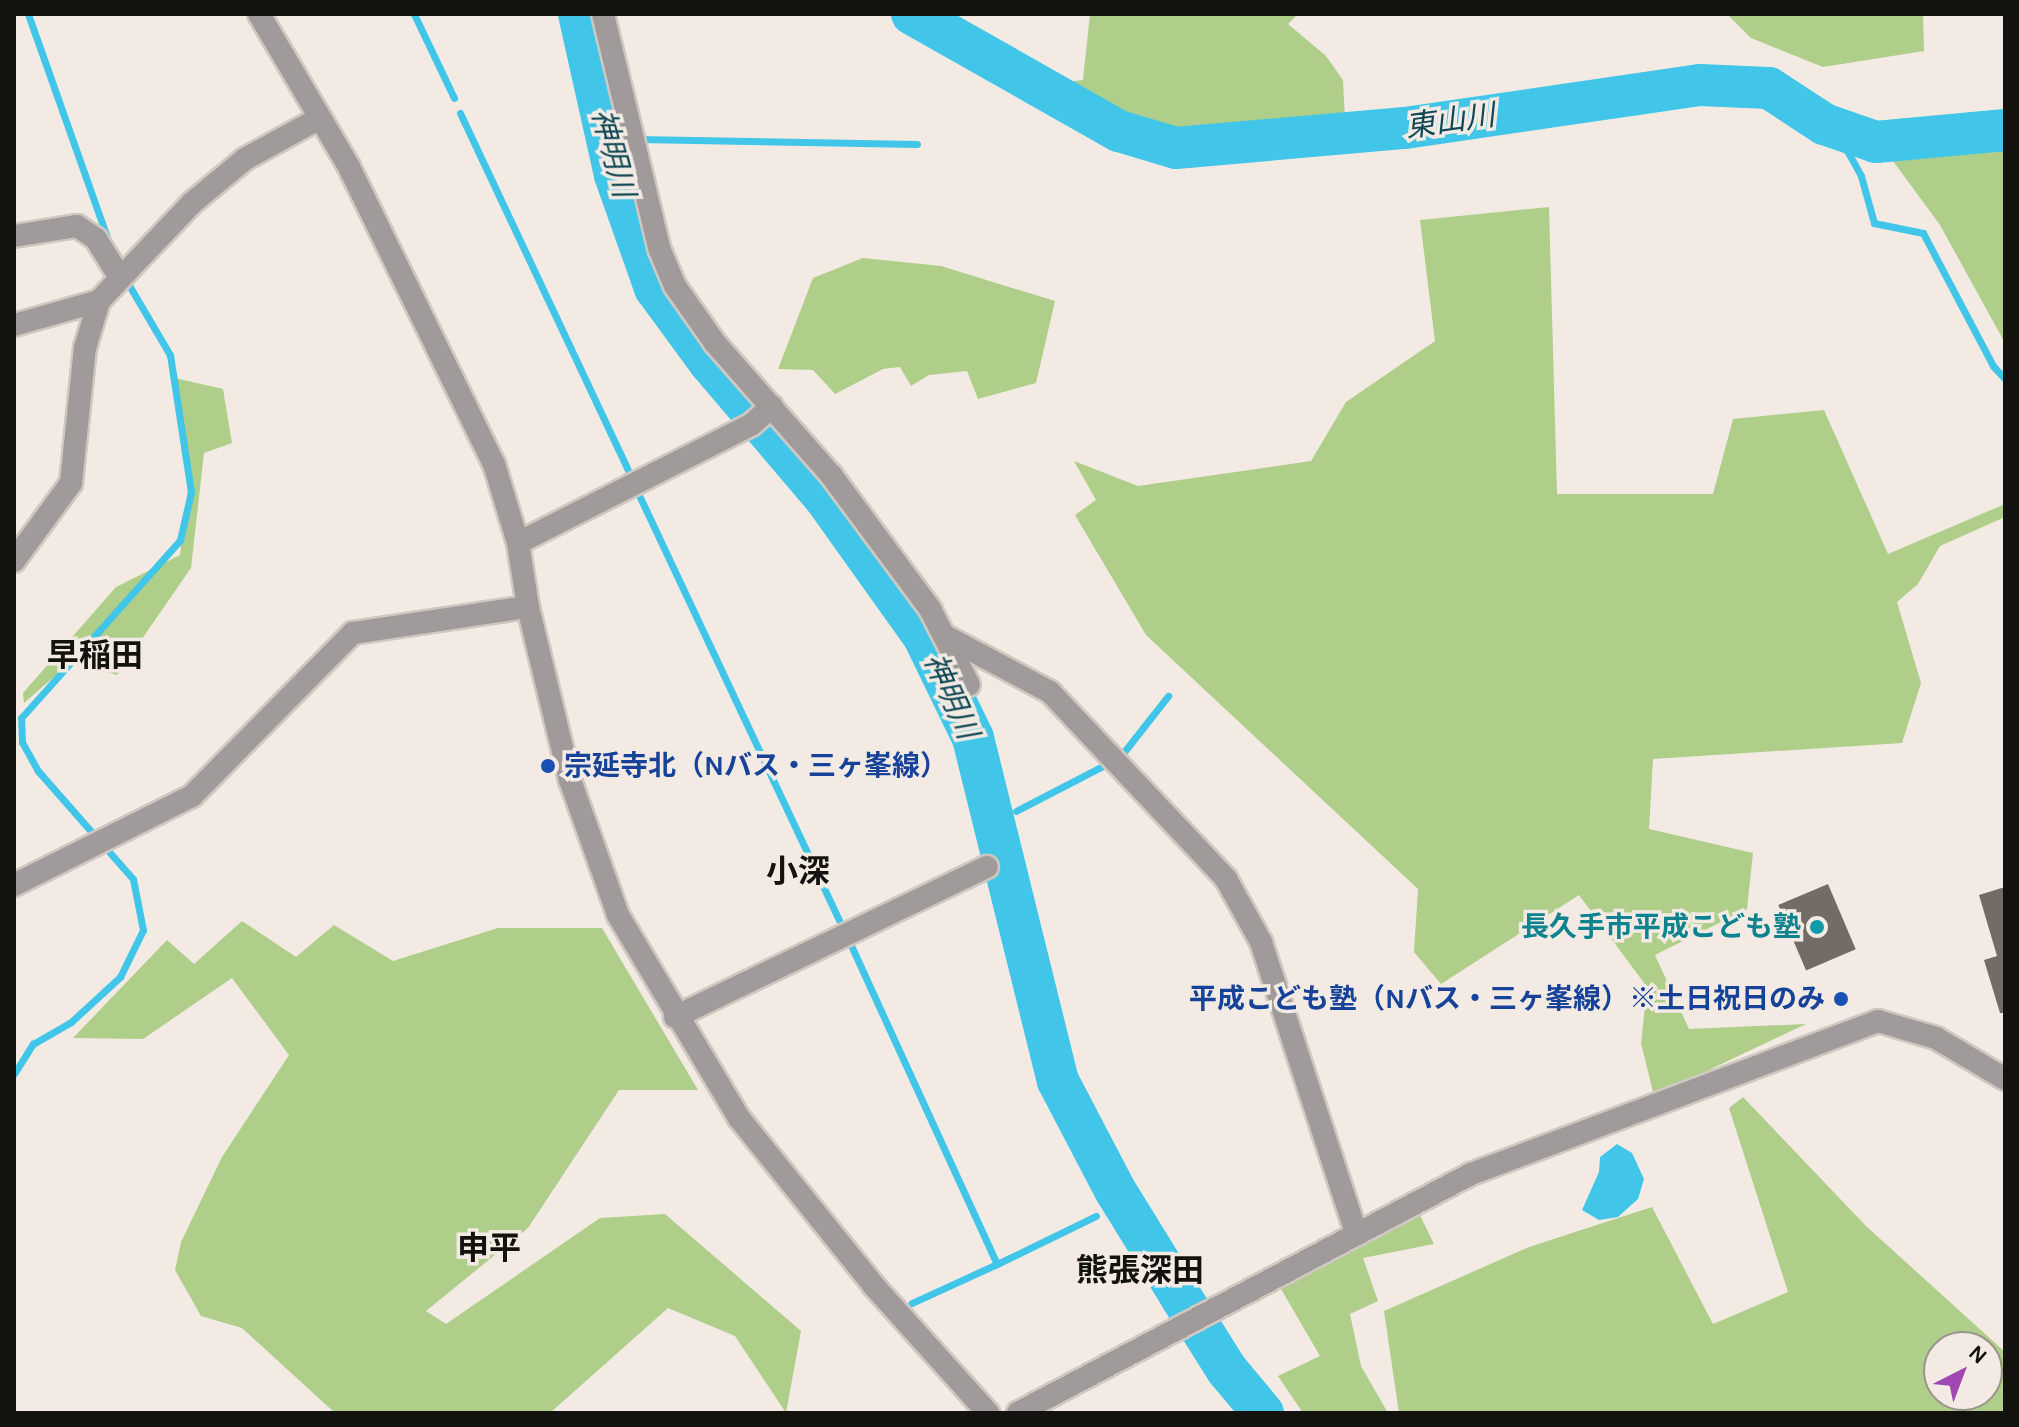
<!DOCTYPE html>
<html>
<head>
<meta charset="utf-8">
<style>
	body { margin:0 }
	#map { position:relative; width:2019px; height:1427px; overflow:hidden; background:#f3ebe3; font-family:Karla,"Noto Sans JP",sans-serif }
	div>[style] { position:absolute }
	.green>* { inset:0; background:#aece89 }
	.water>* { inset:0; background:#41c6e9 }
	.stream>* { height:7px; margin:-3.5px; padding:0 3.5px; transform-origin:3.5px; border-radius:3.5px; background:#41c6e9 }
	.river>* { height:42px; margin:-21px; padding:0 21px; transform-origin:21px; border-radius:21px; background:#41c6e9 }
	.building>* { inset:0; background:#736c66; transform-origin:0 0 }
	.roads { filter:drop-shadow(2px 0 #cfc8c1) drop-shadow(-2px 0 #cfc8c1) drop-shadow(0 2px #cfc8c1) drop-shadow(0 -2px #cfc8c1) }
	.minor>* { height:22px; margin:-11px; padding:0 11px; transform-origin:11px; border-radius:11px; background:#a09b9a }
	.tertiary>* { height:22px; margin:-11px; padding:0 11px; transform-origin:11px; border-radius:11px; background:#a09b9a }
	.dots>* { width:22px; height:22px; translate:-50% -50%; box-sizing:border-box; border:4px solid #f3ebe3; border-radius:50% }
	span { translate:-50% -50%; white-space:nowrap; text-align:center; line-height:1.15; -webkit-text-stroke:7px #f3ebe3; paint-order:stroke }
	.transit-label { font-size:28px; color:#164399; font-weight:700 }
	.left { translate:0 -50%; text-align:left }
	.right { translate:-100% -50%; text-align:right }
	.culture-label { font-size:28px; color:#0d838f; font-weight:700 }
	.water-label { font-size:30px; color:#0e4755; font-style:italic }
	.quarter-label { font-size:32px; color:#14120f; font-weight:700 }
	.frame { position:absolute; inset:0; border:16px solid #14120f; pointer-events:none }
	.north { position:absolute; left:1923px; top:1331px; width:80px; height:80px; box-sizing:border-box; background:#f3ebe3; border:2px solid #9a948e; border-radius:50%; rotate:42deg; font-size:22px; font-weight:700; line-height:32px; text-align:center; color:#14120f }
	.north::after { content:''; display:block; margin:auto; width:28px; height:36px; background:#a147b2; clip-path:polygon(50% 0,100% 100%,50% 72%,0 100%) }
</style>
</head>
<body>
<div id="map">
	<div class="green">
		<i style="clip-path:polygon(1090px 14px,1298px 14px,1288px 24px,1326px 56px,1343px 80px,1345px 120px,1334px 131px,1171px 141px,1124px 128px,1053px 83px,1083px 80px)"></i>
		<i style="clip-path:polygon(1727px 14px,1923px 14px,1924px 51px,1823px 67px,1751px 38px)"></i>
		<i style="clip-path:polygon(2005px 150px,2005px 343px,1940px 225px,1893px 161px)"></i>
		<i style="clip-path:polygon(1549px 207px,1557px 494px,1713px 494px,1733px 419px,1824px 410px,1888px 554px,2005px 504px,2005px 517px,1940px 546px,1918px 584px,1897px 602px,1921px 683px,1902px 743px,1653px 759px,1649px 829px,1753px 853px,1747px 909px,1655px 955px,1689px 1029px,1806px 1024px,1654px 1096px,1641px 1043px,1647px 987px,1579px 895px,1441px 984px,1414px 952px,1418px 889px,1146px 635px,1075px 515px,1096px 500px,1074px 461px,1138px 486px,1311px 461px,1346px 402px,1435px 341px,1420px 220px)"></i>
		<i style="clip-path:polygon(863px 258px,941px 266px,1055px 301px,1036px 383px,978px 399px,967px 371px,929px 375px,911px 386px,900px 367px,883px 369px,835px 394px,813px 370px,778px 369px,813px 278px)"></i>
		<i style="clip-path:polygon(175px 378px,223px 389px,232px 443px,204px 453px,191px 568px,117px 675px,71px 662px,24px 703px,23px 693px,116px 587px,180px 555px,190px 472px)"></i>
		<i style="clip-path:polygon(242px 921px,296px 957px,334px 925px,393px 961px,498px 928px,602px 928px,698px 1090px,619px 1090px,528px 1228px,426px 1311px,446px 1324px,600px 1218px,665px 1214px,801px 1331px,786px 1413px,735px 1336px,668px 1308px,550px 1413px,335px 1413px,242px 1328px,201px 1316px,175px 1270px,181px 1242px,222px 1157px,289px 1055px,232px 978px,143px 1039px,73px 1038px,167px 940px,194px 964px)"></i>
		<i style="clip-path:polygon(evenodd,1743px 1097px,1866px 1226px,2005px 1352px,2005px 1413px,1399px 1413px,1384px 1311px,1529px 1247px,1652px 1207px,1713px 1324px,1788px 1292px,1729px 1108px,1743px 1097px,1939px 1347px,1987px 1347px,1987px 1395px,1939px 1395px,1939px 1347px)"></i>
		<i style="clip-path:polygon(1414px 1203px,1434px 1244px,1363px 1258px,1378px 1301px,1350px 1314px,1361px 1366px,1388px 1413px,1303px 1413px,1278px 1376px,1320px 1356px,1274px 1277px)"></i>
	</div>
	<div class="water">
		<i style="clip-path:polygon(1617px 1144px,1632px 1153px,1644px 1179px,1638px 1199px,1618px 1217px,1599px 1220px,1582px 1210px,1599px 1172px,1600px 1157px)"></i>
	</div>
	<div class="stream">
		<i style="left:28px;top:14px;width:243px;rotate:70.5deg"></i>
		<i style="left:414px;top:14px;width:93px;rotate:64.5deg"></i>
		<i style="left:460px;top:113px;width:400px;rotate:64.8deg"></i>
		<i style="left:1824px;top:124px;width:29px;rotate:46deg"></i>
		<i style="left:1844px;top:145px;width:35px;rotate:61deg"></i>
		<i style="left:1861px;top:176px;width:49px;rotate:74.5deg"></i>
		<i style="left:1874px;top:223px;width:50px;rotate:11.5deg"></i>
		<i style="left:1923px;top:233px;width:150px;rotate:62.2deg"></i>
		<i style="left:1993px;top:366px;width:18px;rotate:47deg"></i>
		<i style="left:637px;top:139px;width:280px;rotate:1deg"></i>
		<i style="left:638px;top:493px;width:472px;rotate:64.8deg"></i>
		<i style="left:1016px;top:811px;width:117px;rotate:-27.4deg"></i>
		<i style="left:1120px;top:757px;width:78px;rotate:-51.8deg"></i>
		<i style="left:849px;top:941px;width:355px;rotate:65.4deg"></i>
		<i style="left:997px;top:1264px;width:94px;rotate:155.4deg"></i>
		<i style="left:14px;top:1074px;width:36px;rotate:-58deg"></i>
		<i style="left:33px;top:1044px;width:44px;rotate:-30.1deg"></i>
		<i style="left:71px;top:1022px;width:67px;rotate:-42.6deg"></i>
		<i style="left:120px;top:977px;width:52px;rotate:-63.9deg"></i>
		<i style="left:143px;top:930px;width:52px;rotate:-101.1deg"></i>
		<i style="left:133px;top:879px;width:144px;rotate:-131.3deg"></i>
		<i style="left:38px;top:771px;width:33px;rotate:-119deg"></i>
		<i style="left:22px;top:742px;width:24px;rotate:-92deg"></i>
		<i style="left:21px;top:718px;width:239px;rotate:-48.2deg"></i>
		<i style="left:180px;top:540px;width:49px;rotate:-77.1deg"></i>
		<i style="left:191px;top:492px;width:139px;rotate:-98.7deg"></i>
		<i style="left:170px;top:355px;width:87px;rotate:-120.4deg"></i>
		<i style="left:997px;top:1264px;width:110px;rotate:-25.9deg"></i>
	</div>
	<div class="river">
		<i style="left:579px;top:14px;width:165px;rotate:77.4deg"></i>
		<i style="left:615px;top:175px;width:120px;rotate:70.5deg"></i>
		<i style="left:655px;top:288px;width:93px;rotate:53.7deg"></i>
		<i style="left:710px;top:363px;width:177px;rotate:49.6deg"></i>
		<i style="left:825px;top:498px;width:171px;rotate:54.5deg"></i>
		<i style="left:924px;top:637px;width:112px;rotate:64.1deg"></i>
		<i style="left:973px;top:738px;width:353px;rotate:76.1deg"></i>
		<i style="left:1058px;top:1081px;width:123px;rotate:62.4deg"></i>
		<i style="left:1115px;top:1190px;width:126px;rotate:58.3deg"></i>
		<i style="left:1181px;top:1297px;width:86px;rotate:57.8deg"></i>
		<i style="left:1227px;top:1370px;width:56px;rotate:50.1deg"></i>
		<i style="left:912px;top:14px;width:238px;rotate:29.5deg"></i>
		<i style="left:1119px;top:131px;width:59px;rotate:16.6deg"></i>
		<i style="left:1176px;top:148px;width:230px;rotate:-5deg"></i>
		<i style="left:1405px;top:128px;width:298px;rotate:-8.3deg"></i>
		<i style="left:1700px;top:85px;width:69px;rotate:2.5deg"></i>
		<i style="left:1769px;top:88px;width:66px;rotate:33.2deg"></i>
		<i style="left:1824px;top:124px;width:55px;rotate:19.1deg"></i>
		<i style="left:1876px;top:142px;width:130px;rotate:-5.3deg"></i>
	</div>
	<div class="building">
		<i style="left:1828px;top:884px;width:71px;height:54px;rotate:67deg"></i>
		<i style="clip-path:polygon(2005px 887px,2005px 1013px,2000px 1013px,1984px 960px,1997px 956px,1979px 895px)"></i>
	</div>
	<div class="roads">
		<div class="minor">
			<i style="left:603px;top:14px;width:241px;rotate:76.5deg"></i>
			<i style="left:659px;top:248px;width:41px;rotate:67.2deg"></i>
			<i style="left:675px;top:286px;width:70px;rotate:54.9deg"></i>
			<i style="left:715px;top:343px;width:176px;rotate:48.7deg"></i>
			<i style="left:831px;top:475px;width:167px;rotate:53.5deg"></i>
			<i style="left:930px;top:609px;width:85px;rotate:62.8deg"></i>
			<i style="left:14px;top:236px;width:64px;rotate:-9deg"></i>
			<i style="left:77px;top:226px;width:23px;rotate:34deg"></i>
			<i style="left:96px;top:239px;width:44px;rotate:58.1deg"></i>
			<i style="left:14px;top:325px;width:88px;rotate:-15.8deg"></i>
			<i style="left:518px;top:543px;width:261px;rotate:-26.9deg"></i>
			<i style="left:751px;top:425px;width:28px;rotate:-42deg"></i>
			<i style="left:14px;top:561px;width:97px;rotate:-53.8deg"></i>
			<i style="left:71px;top:483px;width:136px;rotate:-84.1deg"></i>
			<i style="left:85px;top:348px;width:49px;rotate:-73.4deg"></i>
			<i style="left:99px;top:301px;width:135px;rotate:-46.5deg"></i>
			<i style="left:192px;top:203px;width:69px;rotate:-39.7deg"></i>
			<i style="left:245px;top:159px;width:85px;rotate:-28.7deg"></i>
			<i style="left:945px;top:636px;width:119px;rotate:28.1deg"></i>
			<i style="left:1050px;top:692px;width:257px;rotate:46.7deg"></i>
			<i style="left:1226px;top:879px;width:72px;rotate:60.9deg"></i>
			<i style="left:1261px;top:942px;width:306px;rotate:71.9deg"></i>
			<i style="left:14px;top:885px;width:199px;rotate:-26.6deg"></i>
			<i style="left:192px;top:796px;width:229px;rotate:-45.4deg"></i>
			<i style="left:353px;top:633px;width:177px;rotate:-8.5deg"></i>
			<i style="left:675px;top:1017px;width:346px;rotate:-25.7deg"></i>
			<i style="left:1018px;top:1413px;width:512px;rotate:-27.82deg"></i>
			<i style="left:1471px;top:1174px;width:435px;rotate:-20.6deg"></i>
			<i style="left:1878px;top:1021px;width:60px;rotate:16.3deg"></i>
			<i style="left:1936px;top:1038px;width:80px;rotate:30.7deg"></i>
		</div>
		<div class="tertiary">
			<i style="left:259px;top:14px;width:178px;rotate:59.5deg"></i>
			<i style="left:349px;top:167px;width:331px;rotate:64deg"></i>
			<i style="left:494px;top:464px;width:83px;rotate:73.1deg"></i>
			<i style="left:518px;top:543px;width:65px;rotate:81.1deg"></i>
			<i style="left:528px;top:607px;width:178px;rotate:76.4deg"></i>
			<i style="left:570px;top:780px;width:143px;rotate:70.4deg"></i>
			<i style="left:618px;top:915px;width:236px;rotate:59.2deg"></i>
			<i style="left:739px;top:1118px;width:216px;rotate:51.2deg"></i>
			<i style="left:874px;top:1286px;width:171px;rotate:48.1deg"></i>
		</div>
	</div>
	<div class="dots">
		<i style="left:548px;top:766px;background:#1a4fb4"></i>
		<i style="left:1817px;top:927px;background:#0f9aa8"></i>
		<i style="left:1841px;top:999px;background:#1a4fb4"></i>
	</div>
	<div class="transit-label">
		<span class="left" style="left:564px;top:766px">宗延寺北（Nバス・三ヶ峯線）</span>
		<span class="right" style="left:1825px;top:999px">平成こども塾（Nバス・三ヶ峯線）※土日祝日のみ</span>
	</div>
	<div class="culture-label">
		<span class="right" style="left:1801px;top:927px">長久手市平成こども塾</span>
	</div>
	<div class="water-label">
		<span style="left:1450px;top:121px;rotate:-8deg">東山川</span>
		<span style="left:613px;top:153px;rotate:75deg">神明川</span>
		<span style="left:951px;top:696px;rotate:66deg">神明川</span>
	</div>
	<div class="quarter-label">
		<span style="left:95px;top:656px">早稲田</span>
		<span style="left:798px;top:872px">小深</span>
		<span style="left:489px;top:1249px">申平</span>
		<span style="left:1140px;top:1271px">熊張深田</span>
	</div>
	<div class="frame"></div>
	<div class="north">N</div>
</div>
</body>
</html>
